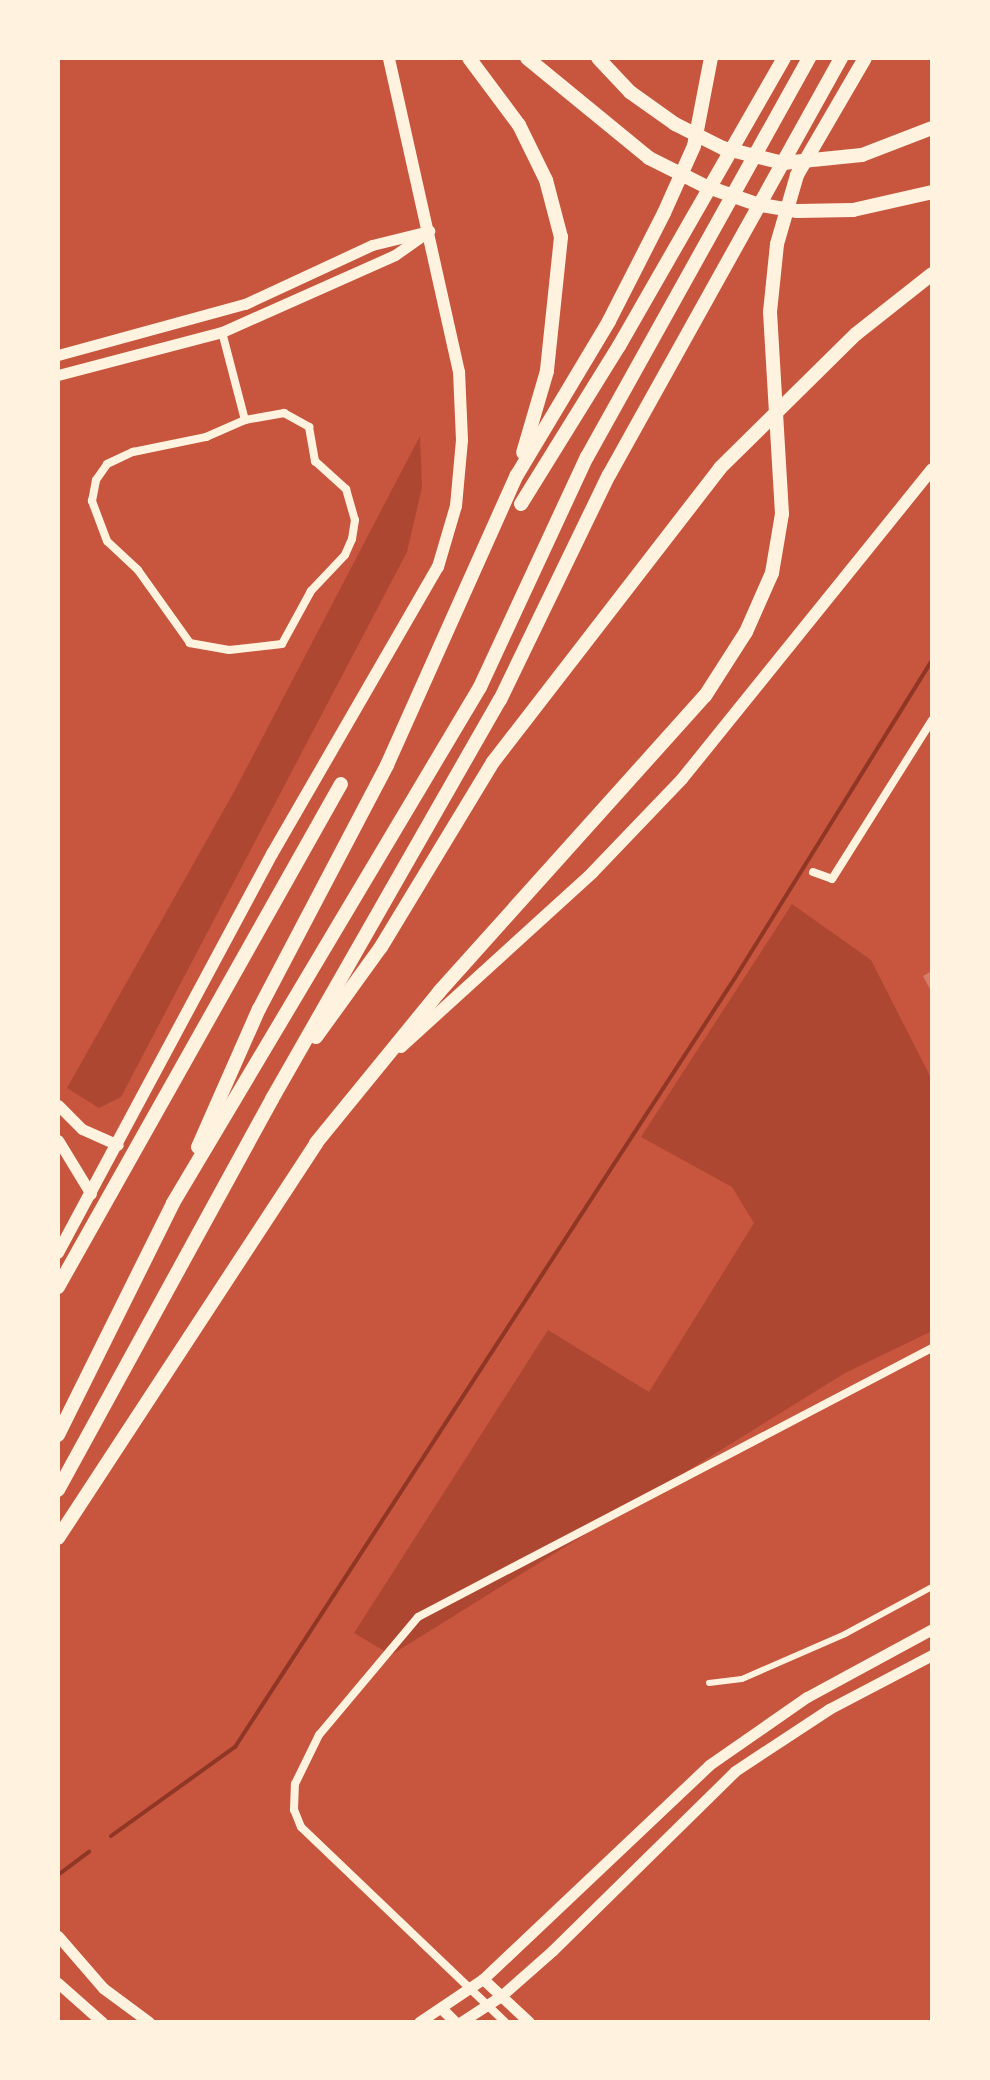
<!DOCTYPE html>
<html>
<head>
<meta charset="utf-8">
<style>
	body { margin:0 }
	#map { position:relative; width:990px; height:2080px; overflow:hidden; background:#c8553d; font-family:Helvetica,sans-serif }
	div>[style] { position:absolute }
	.green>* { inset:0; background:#ae4732 }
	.stream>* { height:4px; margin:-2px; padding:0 2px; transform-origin:2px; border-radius:2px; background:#8f3625 }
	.building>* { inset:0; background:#d67c66 }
	.pedestrian>* { height:6px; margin:-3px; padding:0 3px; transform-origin:3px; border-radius:3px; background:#fff3e0 }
	.minor>* { height:8px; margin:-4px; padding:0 4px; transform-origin:4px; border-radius:4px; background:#fff3e0 }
	.tertiary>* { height:11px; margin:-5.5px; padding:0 5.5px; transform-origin:5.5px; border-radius:5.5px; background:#fff3e0 }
	.secondary>* { height:12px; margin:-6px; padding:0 6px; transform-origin:6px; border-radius:6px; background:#fff3e0 }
	.primary>* { height:14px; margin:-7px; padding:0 7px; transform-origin:7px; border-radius:7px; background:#fff3e0 }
	.trunk>* { height:14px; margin:-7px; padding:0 7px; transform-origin:7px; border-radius:7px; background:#fff3e0 }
	span { translate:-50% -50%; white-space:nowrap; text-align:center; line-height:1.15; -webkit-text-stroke:8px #fff3e0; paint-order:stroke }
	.frame { position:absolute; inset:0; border:60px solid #fff3e0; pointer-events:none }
</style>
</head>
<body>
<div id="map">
	<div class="green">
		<i style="clip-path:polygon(420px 436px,422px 487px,407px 552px,121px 1097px,99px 1108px,67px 1088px,235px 790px)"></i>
		<i style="clip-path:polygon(792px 904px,871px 960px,932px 1080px,932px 1331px,845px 1373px,391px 1655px,354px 1633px,548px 1330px,649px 1392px,754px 1223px,732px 1187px,641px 1137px)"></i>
	</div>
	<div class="stream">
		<i style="left:111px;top:1836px;width:153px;rotate:-35.7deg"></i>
		<i style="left:235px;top:1747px;width:917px;rotate:-56.97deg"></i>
		<i style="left:735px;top:978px;width:374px;rotate:-58.2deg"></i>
		<i style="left:58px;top:1875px;width:39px;rotate:-37deg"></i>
	</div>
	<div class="building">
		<i style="clip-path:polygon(932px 971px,932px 993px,923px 976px)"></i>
	</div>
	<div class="pedestrian">
		<i style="left:709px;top:1683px;width:33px;rotate:-7deg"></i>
		<i style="left:742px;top:1679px;width:112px;rotate:-23.6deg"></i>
		<i style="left:845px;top:1634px;width:99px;rotate:-28.4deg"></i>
	</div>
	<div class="minor">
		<i style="left:222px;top:332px;width:91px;rotate:75.4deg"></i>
		<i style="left:284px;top:413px;width:29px;rotate:29deg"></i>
		<i style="left:309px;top:427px;width:35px;rotate:80deg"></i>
		<i style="left:315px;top:461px;width:42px;rotate:42.1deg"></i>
		<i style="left:346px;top:489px;width:32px;rotate:74deg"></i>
		<i style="left:355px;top:520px;width:19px;rotate:99deg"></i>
		<i style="left:352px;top:539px;width:17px;rotate:114deg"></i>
		<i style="left:345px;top:555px;width:50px;rotate:133.4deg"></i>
		<i style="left:311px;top:591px;width:60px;rotate:118.7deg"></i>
		<i style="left:282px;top:644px;width:53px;rotate:173.5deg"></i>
		<i style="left:229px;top:650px;width:40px;rotate:-170deg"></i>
		<i style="left:190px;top:643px;width:90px;rotate:-125.5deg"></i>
		<i style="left:138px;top:570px;width:42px;rotate:-136.9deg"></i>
		<i style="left:107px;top:541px;width:43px;rotate:-110.6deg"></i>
		<i style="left:92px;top:501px;width:21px;rotate:-79deg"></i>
		<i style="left:96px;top:480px;width:19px;rotate:-55deg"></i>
		<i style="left:107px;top:464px;width:29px;rotate:-25deg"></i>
		<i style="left:133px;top:452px;width:75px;rotate:-11.6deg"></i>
		<i style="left:206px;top:437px;width:43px;rotate:-23.6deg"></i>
		<i style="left:245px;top:420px;width:40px;rotate:-10deg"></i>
		<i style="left:813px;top:872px;width:20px;rotate:20deg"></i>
		<i style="left:832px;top:879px;width:188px;rotate:-57.8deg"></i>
		<i style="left:505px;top:2022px;width:282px;rotate:-136.3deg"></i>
		<i style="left:301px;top:1827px;width:18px;rotate:-112deg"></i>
		<i style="left:294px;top:1810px;width:26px;rotate:-88deg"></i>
		<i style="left:295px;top:1784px;width:55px;rotate:-63.9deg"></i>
		<i style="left:319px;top:1735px;width:154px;rotate:-50deg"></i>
		<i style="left:418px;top:1617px;width:580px;rotate:-27.63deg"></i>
	</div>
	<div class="tertiary">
		<i style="left:58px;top:355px;width:194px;rotate:-15.3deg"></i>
		<i style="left:245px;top:304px;width:140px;rotate:-24.9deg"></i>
		<i style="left:372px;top:245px;width:50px;rotate:-13.8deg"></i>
		<i style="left:58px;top:375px;width:170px;rotate:-14.7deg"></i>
		<i style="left:222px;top:332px;width:189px;rotate:-24deg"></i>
		<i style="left:395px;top:255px;width:42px;rotate:-35.2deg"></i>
		<i style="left:58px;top:1105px;width:34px;rotate:45deg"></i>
		<i style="left:82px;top:1129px;width:39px;rotate:24deg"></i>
		<i style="left:58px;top:1140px;width:63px;rotate:58.6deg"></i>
		<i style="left:58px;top:1936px;width:69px;rotate:49.1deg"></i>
		<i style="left:103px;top:1988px;width:57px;rotate:36.5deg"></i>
		<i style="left:483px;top:1979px;width:63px;rotate:43.1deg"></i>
		<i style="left:58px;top:1983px;width:59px;rotate:41.6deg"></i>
		<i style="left:442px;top:2009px;width:18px;rotate:45deg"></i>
		<i style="left:419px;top:2022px;width:77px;rotate:-33.9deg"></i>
		<i style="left:483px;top:1979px;width:311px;rotate:-43.4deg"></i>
		<i style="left:709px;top:1765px;width:119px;rotate:-34.8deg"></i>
		<i style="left:807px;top:1697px;width:142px;rotate:-28.5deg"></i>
		<i style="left:461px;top:2022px;width:48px;rotate:-33deg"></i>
		<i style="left:501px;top:1996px;width:69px;rotate:-41.5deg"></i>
		<i style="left:553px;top:1950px;width:255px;rotate:-44.5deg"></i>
		<i style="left:735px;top:1771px;width:113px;rotate:-33.4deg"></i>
		<i style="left:829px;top:1709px;width:116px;rotate:-27.7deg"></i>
	</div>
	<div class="secondary">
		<i style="left:401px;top:1047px;width:258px;rotate:-42.3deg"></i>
		<i style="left:592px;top:873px;width:130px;rotate:-46.2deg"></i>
		<i style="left:682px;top:779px;width:398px;rotate:-51.1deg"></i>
		<i style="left:58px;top:1253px;width:453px;rotate:-61.8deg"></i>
		<i style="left:272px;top:854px;width:332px;rotate:-60deg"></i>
		<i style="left:438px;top:567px;width:64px;rotate:-73.6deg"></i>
		<i style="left:456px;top:506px;width:66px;rotate:-84.8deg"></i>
		<i style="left:462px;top:440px;width:68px;rotate:-92.5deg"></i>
		<i style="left:459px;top:372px;width:322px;rotate:-102.6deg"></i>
	</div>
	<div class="primary">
		<i style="left:521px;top:504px;width:186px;rotate:-58.2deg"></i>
		<i style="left:619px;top:346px;width:332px;rotate:-60.2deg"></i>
		<i style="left:58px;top:1287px;width:577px;rotate:-60.64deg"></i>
		<i style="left:58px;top:1538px;width:472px;rotate:-56.8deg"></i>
		<i style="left:316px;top:1143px;width:195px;rotate:-50.8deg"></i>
		<i style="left:439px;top:992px;width:398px;rotate:-48.1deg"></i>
		<i style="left:705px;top:696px;width:76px;rotate:-57.4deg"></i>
		<i style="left:746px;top:632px;width:64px;rotate:-66.2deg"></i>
		<i style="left:772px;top:573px;width:60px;rotate:-80.4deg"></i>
		<i style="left:782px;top:514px;width:202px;rotate:-93.4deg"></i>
		<i style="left:770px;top:312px;width:68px;rotate:-84.1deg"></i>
		<i style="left:777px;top:244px;width:72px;rotate:-73.8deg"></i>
		<i style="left:797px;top:175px;width:135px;rotate:-59.8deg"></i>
	</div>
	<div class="trunk">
		<i style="left:469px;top:58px;width:84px;rotate:53.3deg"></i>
		<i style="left:519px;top:125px;width:61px;rotate:63.9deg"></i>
		<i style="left:546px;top:180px;width:59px;rotate:75.3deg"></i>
		<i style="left:561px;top:237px;width:135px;rotate:96deg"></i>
		<i style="left:547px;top:371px;width:85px;rotate:106.3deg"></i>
		<i style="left:527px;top:58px;width:158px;rotate:39.3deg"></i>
		<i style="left:649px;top:158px;width:63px;rotate:26.6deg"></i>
		<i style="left:705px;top:186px;width:54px;rotate:19.4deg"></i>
		<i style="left:756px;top:204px;width:42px;rotate:9.7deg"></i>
		<i style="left:797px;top:211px;width:56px;rotate:-1deg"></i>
		<i style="left:853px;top:210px;width:81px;rotate:-12.8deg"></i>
		<i style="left:598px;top:58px;width:47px;rotate:46.7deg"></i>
		<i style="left:630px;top:92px;width:55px;rotate:35.4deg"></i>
		<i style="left:675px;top:124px;width:54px;rotate:26.6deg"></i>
		<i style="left:723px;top:148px;width:62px;rotate:14deg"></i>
		<i style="left:783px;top:163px;width:79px;rotate:-5.8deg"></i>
		<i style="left:862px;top:155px;width:75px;rotate:-21.1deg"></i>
		<i style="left:316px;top:1037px;width:111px;rotate:-54.2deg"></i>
		<i style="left:381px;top:947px;width:216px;rotate:-58.8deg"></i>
		<i style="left:493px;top:762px;width:371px;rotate:-52.3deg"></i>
		<i style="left:720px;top:468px;width:191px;rotate:-44.6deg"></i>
		<i style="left:856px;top:334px;width:97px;rotate:-38.3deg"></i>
		<i style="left:198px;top:1147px;width:151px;rotate:-66.2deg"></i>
		<i style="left:259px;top:1009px;width:276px;rotate:-62.3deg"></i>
		<i style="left:387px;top:765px;width:318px;rotate:-65.9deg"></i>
		<i style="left:517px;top:475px;width:179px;rotate:-59.1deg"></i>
		<i style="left:609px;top:321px;width:121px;rotate:-63deg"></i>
		<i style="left:664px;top:213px;width:73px;rotate:-65.9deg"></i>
		<i style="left:694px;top:146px;width:90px;rotate:-79.1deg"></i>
		<i style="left:58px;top:1435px;width:259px;rotate:-63.6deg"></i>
		<i style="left:173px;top:1203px;width:600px;rotate:-59.25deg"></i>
		<i style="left:480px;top:687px;width:254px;rotate:-65.1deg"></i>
		<i style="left:587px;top:457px;width:457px;rotate:-60.9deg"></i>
		<i style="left:58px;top:1490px;width:446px;rotate:-61.3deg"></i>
		<i style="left:272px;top:1099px;width:460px;rotate:-60.3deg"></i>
		<i style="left:500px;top:700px;width:250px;rotate:-64.2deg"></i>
		<i style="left:609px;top:475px;width:477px;rotate:-60.9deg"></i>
	</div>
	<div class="frame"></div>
</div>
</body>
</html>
